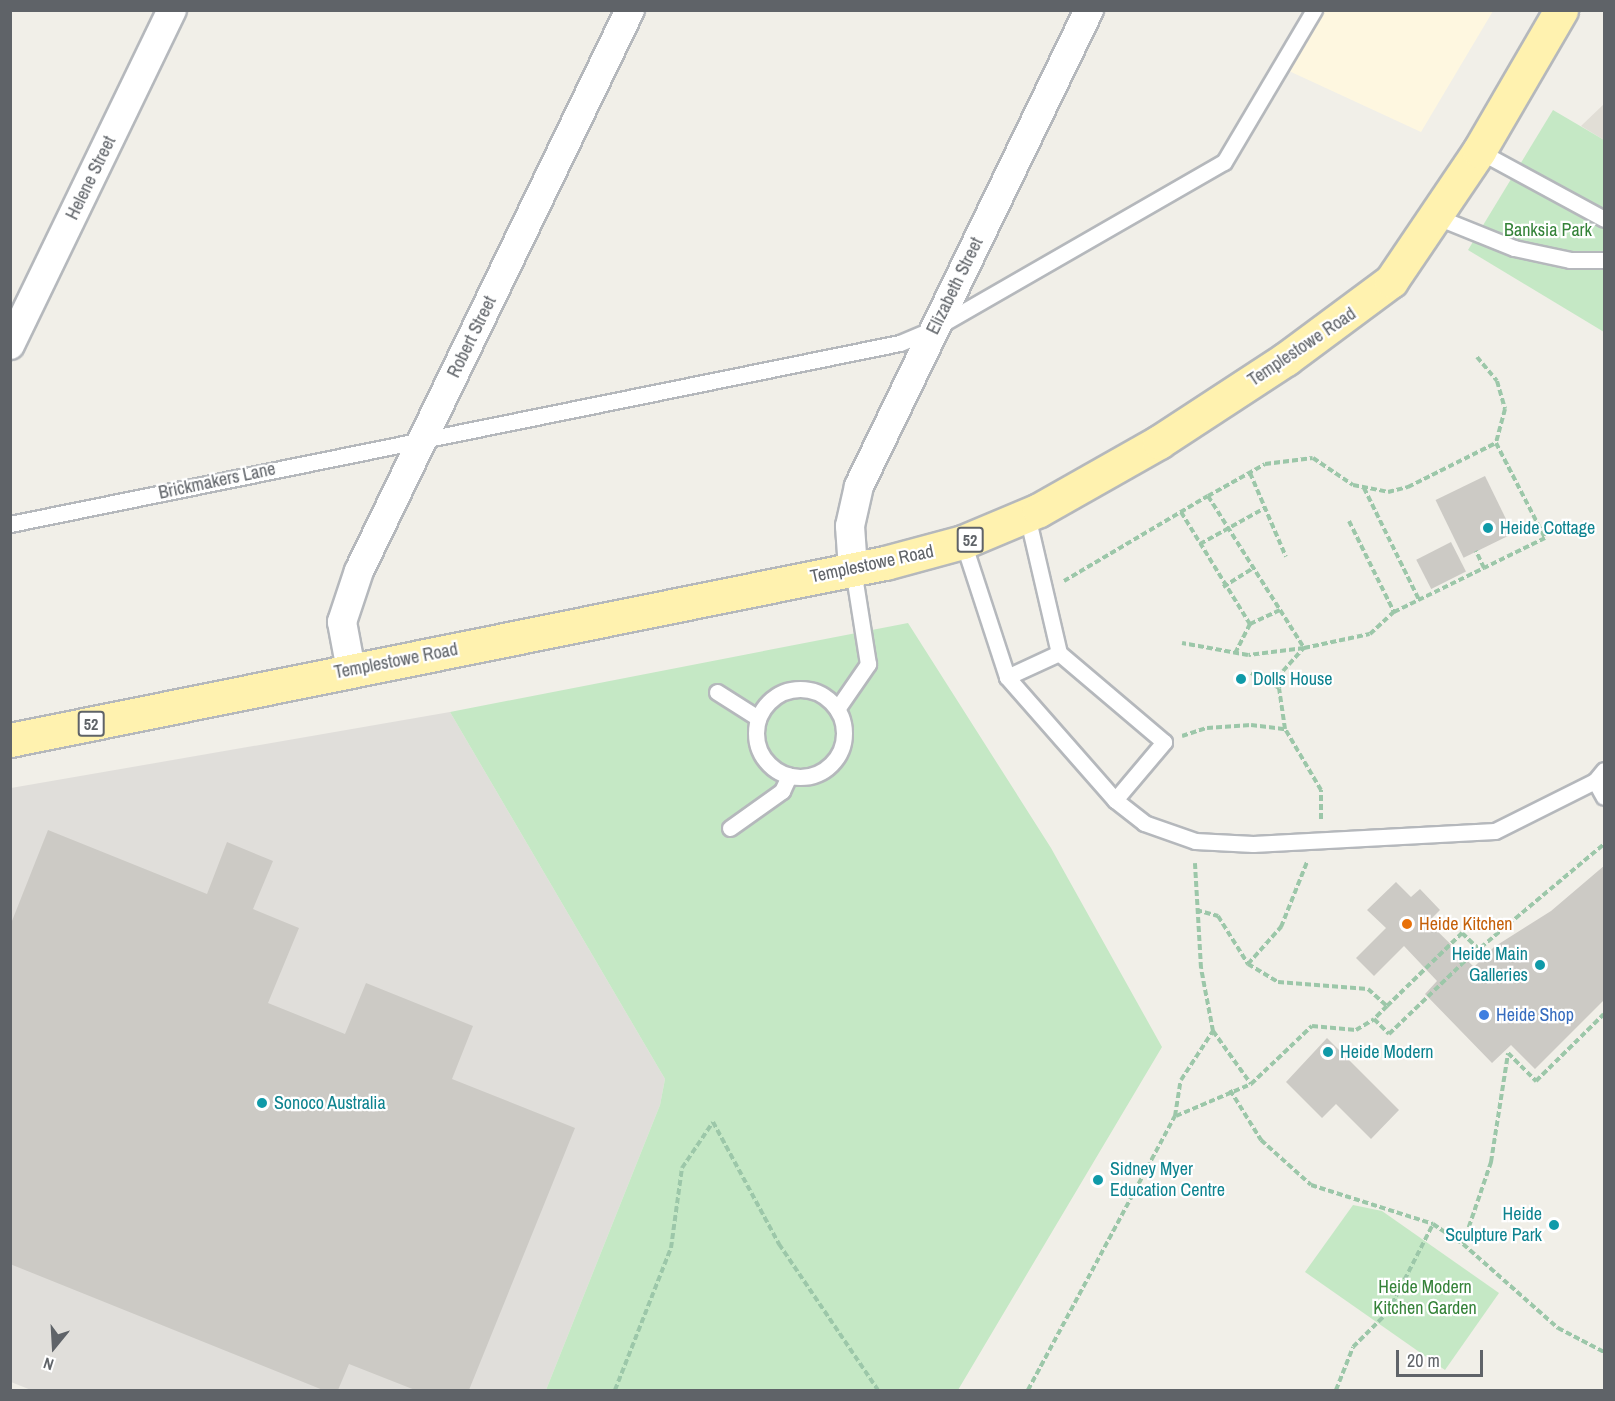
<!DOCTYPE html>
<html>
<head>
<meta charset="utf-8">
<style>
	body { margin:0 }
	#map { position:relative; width:1615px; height:1401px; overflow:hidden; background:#f1efe8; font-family:"Archivo Narrow",sans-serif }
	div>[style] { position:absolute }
	.commercial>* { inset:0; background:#fef7e0 }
	.industrial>* { inset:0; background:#e0deda }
	.education>* { inset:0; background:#e1ded6 }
	.green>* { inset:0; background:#c5e8c5 }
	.building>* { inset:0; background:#cccac5; transform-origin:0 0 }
	.path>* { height:4px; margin-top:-2px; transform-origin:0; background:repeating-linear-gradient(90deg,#9cc7a9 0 6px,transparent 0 9px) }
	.roads { filter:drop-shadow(2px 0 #b5b8bc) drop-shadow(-2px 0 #b5b8bc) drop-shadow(0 2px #b5b8bc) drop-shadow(0 -2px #b5b8bc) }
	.service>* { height:15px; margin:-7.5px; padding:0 7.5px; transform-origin:7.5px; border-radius:7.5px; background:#fff }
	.service>.ring { margin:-7.5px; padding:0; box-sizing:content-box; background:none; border:15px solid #fff; border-radius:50% }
	.minor>* { height:28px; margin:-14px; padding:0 14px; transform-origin:14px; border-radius:14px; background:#fff }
	.primary>* { height:33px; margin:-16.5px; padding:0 16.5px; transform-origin:16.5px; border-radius:16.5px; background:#fff2af }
	.dots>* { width:16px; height:16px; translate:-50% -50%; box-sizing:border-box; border:3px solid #fff; border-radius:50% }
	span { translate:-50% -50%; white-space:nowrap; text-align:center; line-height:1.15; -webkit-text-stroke:4.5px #fff; paint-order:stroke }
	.shield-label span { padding:2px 4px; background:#fff; border:2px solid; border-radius:4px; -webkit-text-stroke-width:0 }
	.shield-label { font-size:16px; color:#5f6368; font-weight:700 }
	.street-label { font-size:18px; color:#5f6368 }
	.park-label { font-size:18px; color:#348238 }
	.culture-label { font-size:18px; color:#0d838f }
	.left { translate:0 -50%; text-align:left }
	.right { translate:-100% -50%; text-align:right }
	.food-label { font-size:18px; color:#c56008 }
	.shop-label { font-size:18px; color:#366cbe }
	.frame { position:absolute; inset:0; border:12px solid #5f6368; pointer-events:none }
	.north { position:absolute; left:24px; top:1317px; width:60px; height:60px; -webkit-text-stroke:4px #fff; paint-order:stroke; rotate:198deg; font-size:16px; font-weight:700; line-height:24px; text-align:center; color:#5f6368 }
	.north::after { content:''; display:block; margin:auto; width:21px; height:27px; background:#5f6368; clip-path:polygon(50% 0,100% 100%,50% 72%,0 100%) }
	.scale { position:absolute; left:1396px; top:1350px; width:87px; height:27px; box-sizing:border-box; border:3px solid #5f6368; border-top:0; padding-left:8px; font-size:18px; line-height:21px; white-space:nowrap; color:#5f6368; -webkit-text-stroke:4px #fff; paint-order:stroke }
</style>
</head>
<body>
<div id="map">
	<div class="commercial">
		<i style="clip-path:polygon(1308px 11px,1493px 11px,1421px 132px,1276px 65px)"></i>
	</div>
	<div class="industrial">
		<i style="clip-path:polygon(450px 712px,665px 1079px,660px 1105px,546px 1390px,31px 1390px,11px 1382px,11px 788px)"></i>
	</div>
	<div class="education">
		<i style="clip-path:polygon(1604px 104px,1604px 140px,1581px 126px)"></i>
	</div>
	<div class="green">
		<i style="clip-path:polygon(1553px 110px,1604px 140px,1604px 332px,1468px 250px)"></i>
		<i style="clip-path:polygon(908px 623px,1051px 848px,1162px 1047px,958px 1390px,546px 1390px,660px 1105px,665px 1079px,450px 712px)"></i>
		<i style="clip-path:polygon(1353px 1205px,1382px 1211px,1499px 1293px,1445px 1370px,1305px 1272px)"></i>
	</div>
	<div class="building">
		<i style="left:1485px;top:476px;width:64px;height:55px;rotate:64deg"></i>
		<i style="left:1451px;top:542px;width:33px;height:39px;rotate:63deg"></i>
		<i style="clip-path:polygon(48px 830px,207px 894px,227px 842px,273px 861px,253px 909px,299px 928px,268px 1003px,345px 1034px,366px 983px,473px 1026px,452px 1079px,575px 1128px,469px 1390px,415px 1390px,349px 1364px,338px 1390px,323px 1390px,10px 1264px,10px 926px)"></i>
		<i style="clip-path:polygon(1605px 865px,1605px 999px,1535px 1069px,1511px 1045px,1492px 1063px,1425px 994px,1437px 981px,1404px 946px,1374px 976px,1356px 958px,1386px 928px,1367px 910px,1396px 882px,1411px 897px,1420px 889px,1440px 910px,1428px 922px,1474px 967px,1494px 947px,1551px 911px)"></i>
		<i style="clip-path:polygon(1327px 1038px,1399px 1110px,1371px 1139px,1336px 1104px,1322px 1118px,1286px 1082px)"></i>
	</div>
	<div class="path">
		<i style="left:1477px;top:357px;width:31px;rotate:50deg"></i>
		<i style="left:1497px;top:381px;width:29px;rotate:74deg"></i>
		<i style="left:1505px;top:409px;width:35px;rotate:105deg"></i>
		<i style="left:1250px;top:473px;width:91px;rotate:66.8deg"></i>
		<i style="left:1364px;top:488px;width:125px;rotate:63.8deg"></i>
		<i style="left:1208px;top:496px;width:65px;rotate:-29.3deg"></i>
		<i style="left:1265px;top:464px;width:48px;rotate:-7.1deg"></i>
		<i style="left:1313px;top:458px;width:48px;rotate:34deg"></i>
		<i style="left:1353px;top:485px;width:36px;rotate:11deg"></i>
		<i style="left:1388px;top:492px;width:21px;rotate:-14deg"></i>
		<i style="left:1408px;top:487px;width:98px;rotate:-26.6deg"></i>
		<i style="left:1496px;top:443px;width:107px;rotate:62.7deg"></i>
		<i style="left:1545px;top:538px;width:68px;rotate:153.8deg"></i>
		<i style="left:1181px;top:512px;width:132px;rotate:58.4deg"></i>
		<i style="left:1250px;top:624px;width:33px;rotate:117deg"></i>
		<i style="left:1349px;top:521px;width:102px;rotate:63.7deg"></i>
		<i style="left:1200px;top:544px;width:74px;rotate:-29deg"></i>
		<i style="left:1064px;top:581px;width:167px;rotate:-30.6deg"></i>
		<i style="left:1208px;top:496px;width:180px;rotate:57.7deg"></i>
		<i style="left:1304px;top:648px;width:56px;rotate:172.9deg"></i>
		<i style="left:1248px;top:655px;width:67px;rotate:-169.7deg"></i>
		<i style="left:1223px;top:587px;width:36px;rotate:-32deg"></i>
		<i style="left:1250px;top:624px;width:33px;rotate:-25deg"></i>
		<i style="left:1251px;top:673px;width:32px;rotate:28deg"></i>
		<i style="left:1182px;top:736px;width:26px;rotate:-18deg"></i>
		<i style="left:1207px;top:728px;width:44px;rotate:-3.9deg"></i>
		<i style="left:1251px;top:725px;width:34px;rotate:7deg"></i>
		<i style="left:1321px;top:819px;width:29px;rotate:-90deg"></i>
		<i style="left:1321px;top:790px;width:71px;rotate:-120.5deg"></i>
		<i style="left:1285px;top:729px;width:41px;rotate:-98.3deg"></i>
		<i style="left:1279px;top:688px;width:17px;rotate:-77deg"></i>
		<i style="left:1283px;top:671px;width:31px;rotate:-48deg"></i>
		<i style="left:1304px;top:648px;width:67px;rotate:-12deg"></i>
		<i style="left:1370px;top:634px;width:33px;rotate:-43deg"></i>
		<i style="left:1394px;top:612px;width:100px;rotate:-26.1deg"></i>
		<i style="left:1484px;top:568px;width:19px;rotate:-115deg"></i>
		<i style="left:1196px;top:910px;width:23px;rotate:15deg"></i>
		<i style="left:1218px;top:916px;width:57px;rotate:58deg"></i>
		<i style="left:1248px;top:964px;width:35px;rotate:31deg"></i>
		<i style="left:1278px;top:982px;width:90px;rotate:4.4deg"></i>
		<i style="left:1368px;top:989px;width:25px;rotate:42deg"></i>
		<i style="left:1387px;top:1006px;width:18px;rotate:135deg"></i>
		<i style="left:1248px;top:964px;width:50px;rotate:-48.3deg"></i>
		<i style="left:1281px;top:927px;width:70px;rotate:-68.2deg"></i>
		<i style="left:1387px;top:1006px;width:105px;rotate:-44.2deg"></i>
		<i style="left:1462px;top:933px;width:32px;rotate:44deg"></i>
		<i style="left:1213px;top:1031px;width:65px;rotate:54.4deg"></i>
		<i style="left:1230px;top:1090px;width:59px;rotate:58.2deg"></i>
		<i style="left:1261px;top:1140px;width:67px;rotate:42deg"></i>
		<i style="left:1311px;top:1185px;width:128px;rotate:17.7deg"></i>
		<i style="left:1433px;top:1224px;width:36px;rotate:34deg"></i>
		<i style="left:1463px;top:1244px;width:127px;rotate:41.5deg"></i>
		<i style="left:1558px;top:1328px;width:52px;rotate:27.6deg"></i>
		<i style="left:1176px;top:1116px;width:82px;rotate:-23.1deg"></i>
		<i style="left:1251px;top:1084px;width:84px;rotate:-43.6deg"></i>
		<i style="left:1312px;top:1026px;width:44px;rotate:5.2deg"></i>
		<i style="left:1356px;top:1030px;width:21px;rotate:-31deg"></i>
		<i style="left:1374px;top:1019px;width:21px;rotate:45deg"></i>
		<i style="left:1389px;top:1034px;width:108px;rotate:-43.9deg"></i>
		<i style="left:1467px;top:959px;width:179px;rotate:-40deg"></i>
		<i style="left:1463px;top:1244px;width:87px;rotate:-71.1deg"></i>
		<i style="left:1491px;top:1162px;width:110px;rotate:-81.1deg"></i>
		<i style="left:1508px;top:1053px;width:40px;rotate:45deg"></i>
		<i style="left:1536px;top:1081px;width:95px;rotate:-44.6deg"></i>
		<i style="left:615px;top:1390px;width:153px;rotate:-68.5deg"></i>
		<i style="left:671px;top:1248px;width:81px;rotate:-82.2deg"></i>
		<i style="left:682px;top:1168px;width:55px;rotate:-56deg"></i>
		<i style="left:713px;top:1122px;width:139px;rotate:61.6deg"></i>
		<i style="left:779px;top:1244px;width:176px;rotate:55.9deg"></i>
		<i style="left:1028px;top:1390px;width:311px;rotate:-61.8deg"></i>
		<i style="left:1175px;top:1116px;width:36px;rotate:-81deg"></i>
		<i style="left:1181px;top:1080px;width:59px;rotate:-56.9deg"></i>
		<i style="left:1213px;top:1031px;width:64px;rotate:-100.8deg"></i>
		<i style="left:1201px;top:968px;width:105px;rotate:-93.3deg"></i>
		<i style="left:1336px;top:1390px;width:46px;rotate:-68.4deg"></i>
		<i style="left:1353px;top:1347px;width:49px;rotate:-45deg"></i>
		<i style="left:1388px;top:1312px;width:99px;rotate:-62.9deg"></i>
	</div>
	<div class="roads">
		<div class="service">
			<i style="left:1479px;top:151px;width:142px;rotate:28.5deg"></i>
			<i style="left:1437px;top:217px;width:83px;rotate:21.9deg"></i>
			<i style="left:1514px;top:248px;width:57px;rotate:12.1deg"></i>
			<i style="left:1570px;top:260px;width:34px"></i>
			<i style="left:10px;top:524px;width:908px;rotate:-11.5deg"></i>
			<i style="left:900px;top:343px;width:38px;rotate:-23deg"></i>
			<i style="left:935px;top:328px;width:333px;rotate:-29.9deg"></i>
			<i style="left:1224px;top:162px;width:177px;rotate:-59.4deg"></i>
			<i style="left:963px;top:542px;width:142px;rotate:71.9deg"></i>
			<i style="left:1007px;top:677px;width:164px;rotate:48.7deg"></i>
			<i style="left:1115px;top:800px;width:76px;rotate:-49.8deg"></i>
			<i style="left:1164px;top:742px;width:138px;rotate:-139.7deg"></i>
			<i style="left:1059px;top:653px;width:141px;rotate:-103.1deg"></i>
			<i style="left:1007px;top:677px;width:57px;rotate:-24.8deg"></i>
			<i class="ring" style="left:756px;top:689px;width:73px;height:73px"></i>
			<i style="left:717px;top:692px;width:49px;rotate:32.4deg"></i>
			<i style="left:837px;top:709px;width:55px;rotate:-55.4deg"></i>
			<i style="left:868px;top:664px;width:96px;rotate:-99deg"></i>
			<i style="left:1595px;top:781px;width:18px;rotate:61deg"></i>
			<i style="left:1115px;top:800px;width:37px;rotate:38deg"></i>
			<i style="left:1144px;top:823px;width:54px;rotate:19.4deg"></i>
			<i style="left:1195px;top:841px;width:58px;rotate:3deg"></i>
			<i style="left:1253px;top:844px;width:242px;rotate:-3.1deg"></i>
			<i style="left:1495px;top:831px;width:112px;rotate:-26.6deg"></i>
			<i style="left:1595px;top:781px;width:14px;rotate:-51deg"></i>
			<i style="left:730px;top:828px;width:64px;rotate:-35.4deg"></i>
			<i style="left:782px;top:791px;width:17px;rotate:-65deg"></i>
		</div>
		<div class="minor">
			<i style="left:10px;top:345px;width:372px;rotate:-64.2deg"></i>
			<i style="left:853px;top:569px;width:43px;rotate:-94deg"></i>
			<i style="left:850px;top:526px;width:41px;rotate:-77.3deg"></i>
			<i style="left:859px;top:486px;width:529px;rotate:-64.21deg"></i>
			<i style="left:351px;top:670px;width:49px;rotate:-100.6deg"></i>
			<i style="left:342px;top:622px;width:54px;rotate:-71.6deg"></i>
			<i style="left:359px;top:571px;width:623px;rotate:-64.22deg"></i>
		</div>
		<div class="primary">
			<i style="left:10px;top:740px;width:893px;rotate:-11.44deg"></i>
			<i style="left:885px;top:563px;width:81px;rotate:-15.1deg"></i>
			<i style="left:963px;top:542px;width:82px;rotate:-22.8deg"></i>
			<i style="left:1039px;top:510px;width:138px;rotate:-29.5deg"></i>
			<i style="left:1159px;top:442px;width:152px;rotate:-33.2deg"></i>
			<i style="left:1286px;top:359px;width:131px;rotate:-36.6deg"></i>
			<i style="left:1391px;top:281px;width:157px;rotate:-55.9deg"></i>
			<i style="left:1479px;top:151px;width:163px;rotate:-59.8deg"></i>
		</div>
	</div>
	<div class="dots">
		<i style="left:1488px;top:528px;background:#0f9aa8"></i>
		<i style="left:1241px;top:679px;background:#0f9aa8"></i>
		<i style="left:1407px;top:924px;background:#e8710a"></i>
		<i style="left:1540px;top:965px;background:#0f9aa8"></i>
		<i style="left:1484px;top:1015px;background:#3f7fe0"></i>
		<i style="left:1328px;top:1052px;background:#0f9aa8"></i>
		<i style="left:262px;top:1103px;background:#0f9aa8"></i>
		<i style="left:1098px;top:1180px;background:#0f9aa8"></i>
		<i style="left:1554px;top:1225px;background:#0f9aa8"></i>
	</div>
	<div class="shield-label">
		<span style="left:970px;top:540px">52</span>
		<span style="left:91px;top:724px">52</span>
	</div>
	<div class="street-label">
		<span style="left:91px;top:178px;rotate:-64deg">Helene Street</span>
		<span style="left:955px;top:286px;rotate:-64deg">Elizabeth Street</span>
		<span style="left:472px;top:337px;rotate:-64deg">Robert Street</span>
		<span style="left:1302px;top:347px;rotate:-34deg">Templestowe Road</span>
		<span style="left:217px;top:481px;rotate:-12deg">Brickmakers Lane</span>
		<span style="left:872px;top:564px;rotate:-12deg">Templestowe Road</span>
		<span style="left:396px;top:661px;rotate:-11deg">Templestowe Road</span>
	</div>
	<div class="park-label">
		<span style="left:1548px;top:230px">Banksia Park</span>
		<span style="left:1425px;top:1298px">Heide Modern<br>Kitchen Garden</span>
	</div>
	<div class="culture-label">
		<span class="left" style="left:1500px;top:528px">Heide Cottage</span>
		<span class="left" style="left:1253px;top:679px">Dolls House</span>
		<span class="right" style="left:1528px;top:965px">Heide Main<br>Galleries</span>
		<span class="left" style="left:1340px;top:1052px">Heide Modern</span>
		<span class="left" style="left:274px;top:1103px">Sonoco Australia</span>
		<span class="left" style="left:1110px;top:1180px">Sidney Myer<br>Education Centre</span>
		<span class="right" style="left:1542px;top:1225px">Heide<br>Sculpture Park</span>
	</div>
	<div class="food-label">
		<span class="left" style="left:1419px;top:924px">Heide Kitchen</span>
	</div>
	<div class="shop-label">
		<span class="left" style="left:1496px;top:1015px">Heide Shop</span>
	</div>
	<div class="frame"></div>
	<div class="north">N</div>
	<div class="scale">20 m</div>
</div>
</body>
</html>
